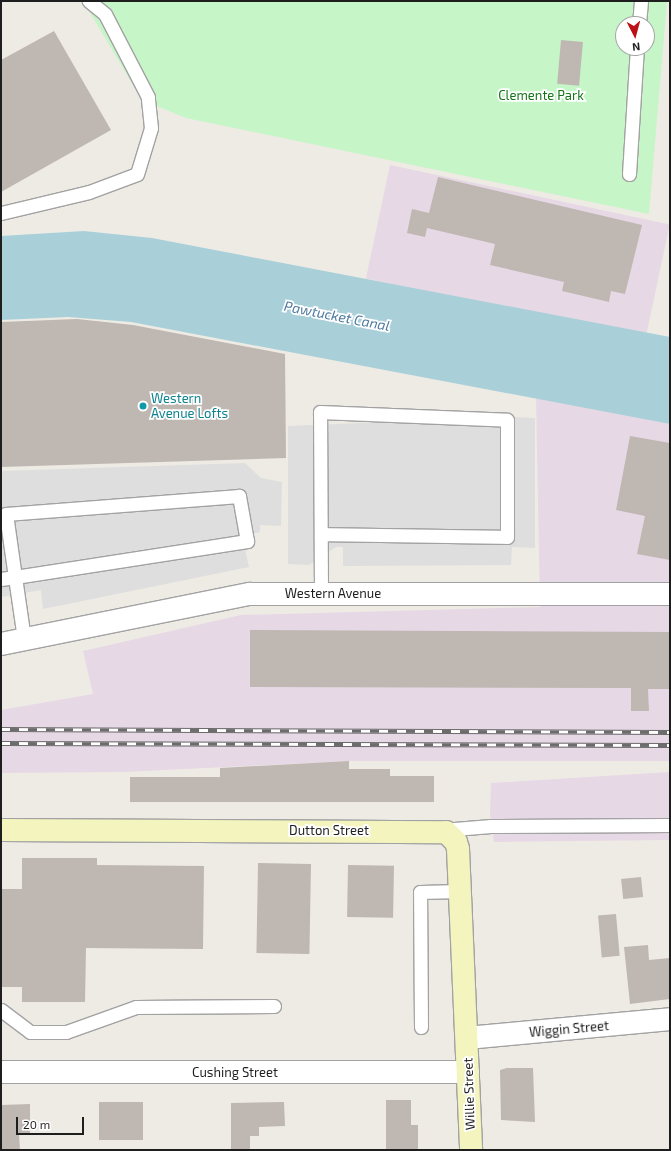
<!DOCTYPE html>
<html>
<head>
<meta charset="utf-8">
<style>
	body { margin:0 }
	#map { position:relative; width:671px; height:1151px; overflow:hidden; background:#eeebe5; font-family:"Exo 2",sans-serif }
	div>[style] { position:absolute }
	.industrial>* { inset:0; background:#e7d8e5; transform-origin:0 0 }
	.park>* { inset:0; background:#c6f5c8 }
	.parking>* { inset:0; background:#dedede }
	.water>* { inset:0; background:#a9d0d9 }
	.building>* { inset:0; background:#bfb7b2; transform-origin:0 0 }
	.roads { filter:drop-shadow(1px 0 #a2a2a2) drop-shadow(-1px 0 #a2a2a2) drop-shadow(0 1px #a2a2a2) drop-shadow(0 -1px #a2a2a2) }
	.lane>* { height:13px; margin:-6.5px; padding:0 6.5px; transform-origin:6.5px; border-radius:6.5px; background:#fff }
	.street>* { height:22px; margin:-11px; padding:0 11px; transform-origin:11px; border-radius:11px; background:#fff }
	.secondary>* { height:22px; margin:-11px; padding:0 11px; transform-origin:11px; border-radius:11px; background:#f3f4be }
	.rail>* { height:4.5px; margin-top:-2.25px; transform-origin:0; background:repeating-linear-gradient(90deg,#fff 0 9px,#6c6c6c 0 18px); box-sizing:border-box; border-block:1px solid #6c6c6c }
	.dots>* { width:11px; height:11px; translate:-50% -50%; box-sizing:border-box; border:2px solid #fff; border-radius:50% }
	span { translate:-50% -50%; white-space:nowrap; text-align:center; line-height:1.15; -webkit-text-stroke:3.5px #fff; paint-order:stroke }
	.park-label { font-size:13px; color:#147419 }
	.culture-label { font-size:13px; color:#0d838f }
	.left { translate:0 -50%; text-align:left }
	.street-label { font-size:13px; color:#1e1e1e }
	.water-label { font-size:14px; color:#4f7a9f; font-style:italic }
	.frame { position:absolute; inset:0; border:2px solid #1e1e1e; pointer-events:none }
	.north { position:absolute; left:615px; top:16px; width:40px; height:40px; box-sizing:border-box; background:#fff; border:1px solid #a5a5a5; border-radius:50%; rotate:174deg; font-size:11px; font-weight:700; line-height:16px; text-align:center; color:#1e1e1e }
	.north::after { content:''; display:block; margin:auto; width:14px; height:18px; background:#bd1016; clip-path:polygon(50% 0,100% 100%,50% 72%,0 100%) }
	.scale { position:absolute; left:16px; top:1117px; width:68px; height:18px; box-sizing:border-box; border:2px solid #1e1e1e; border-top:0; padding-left:5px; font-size:12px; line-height:14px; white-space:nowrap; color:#1e1e1e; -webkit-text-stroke:3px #fff; paint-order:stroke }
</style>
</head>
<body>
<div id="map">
	<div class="industrial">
		<i style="left:390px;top:165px;width:286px;height:116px;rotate:12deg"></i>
		<i style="clip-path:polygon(536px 397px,670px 424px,670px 761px,349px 761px,125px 772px,1px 773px,1px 710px,93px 694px,83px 651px,241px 615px,540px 607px)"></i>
		<i style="clip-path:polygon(670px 772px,670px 840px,494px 842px,490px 814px,491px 783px)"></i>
	</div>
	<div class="park">
		<i style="clip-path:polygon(evenodd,83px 1px,667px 1px,649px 214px,186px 118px,142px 100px,83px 1px,623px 24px,647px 24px,647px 48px,623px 48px,623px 24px)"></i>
	</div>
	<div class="parking">
		<i style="clip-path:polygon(512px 417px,535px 418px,535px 548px,512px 547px,511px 565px,343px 566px,343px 547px,336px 547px,309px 565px,288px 564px,288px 426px)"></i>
		<i style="clip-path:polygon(245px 463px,261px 478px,282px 482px,281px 526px,260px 525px,260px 532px,250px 535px,244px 545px,249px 567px,43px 609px,41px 590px,1px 597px,1px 471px)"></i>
	</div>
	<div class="water">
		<i style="clip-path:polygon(84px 231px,152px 238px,670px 337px,670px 424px,131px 322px,68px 317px,1px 320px,1px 236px)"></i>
	</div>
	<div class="building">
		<i style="clip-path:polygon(54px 31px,111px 130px,1px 192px,1px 60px)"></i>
		<i style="left:561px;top:40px;width:22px;height:44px;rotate:5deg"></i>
		<i style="clip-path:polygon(438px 177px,642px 225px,625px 294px,611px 291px,609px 302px,562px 291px,564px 282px,490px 265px,495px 244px,427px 228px,425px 237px,407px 233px,412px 209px,429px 213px)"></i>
		<i style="clip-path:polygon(77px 319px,133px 325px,285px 354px,286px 458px,1px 467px,1px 322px)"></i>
		<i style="clip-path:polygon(630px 436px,670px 443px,670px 560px,637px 554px,645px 516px,616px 510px)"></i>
		<i style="clip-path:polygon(250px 630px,670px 632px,670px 689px,648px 689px,649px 711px,631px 711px,631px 688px,250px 687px)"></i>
		<i style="clip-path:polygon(349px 761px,349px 769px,390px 769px,390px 776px,434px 776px,434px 802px,130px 802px,130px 777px,220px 777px,220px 768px)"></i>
		<i style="clip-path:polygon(22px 858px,97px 858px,97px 865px,204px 866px,203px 949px,86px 948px,85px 1002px,22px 1002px,22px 987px,1px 987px,1px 889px,22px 889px)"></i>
		<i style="left:258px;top:863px;width:53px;height:90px;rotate:1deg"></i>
		<i style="left:348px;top:865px;width:46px;height:52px;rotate:1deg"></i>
		<i style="left:641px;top:877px;width:20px;height:20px;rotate:84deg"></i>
		<i style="left:616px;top:914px;width:42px;height:18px;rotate:85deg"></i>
		<i style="clip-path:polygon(648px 945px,649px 960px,670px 958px,670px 999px,630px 1004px,624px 947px)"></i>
		<i style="clip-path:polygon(507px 1068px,533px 1068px,535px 1122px,501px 1120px,500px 1070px)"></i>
		<i style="clip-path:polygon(386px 1100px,411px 1100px,411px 1125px,418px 1125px,418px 1150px,386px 1150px)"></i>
		<i style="left:99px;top:1102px;width:44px;height:38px"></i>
		<i style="clip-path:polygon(284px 1102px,285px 1126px,259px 1127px,259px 1136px,250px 1136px,250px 1150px,231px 1150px,231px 1103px)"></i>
		<i style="clip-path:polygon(30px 1104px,30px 1134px,19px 1134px,20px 1150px,1px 1150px,1px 1105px)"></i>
	</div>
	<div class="roads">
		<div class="lane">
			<i style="left:639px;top:24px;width:23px;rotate:-85deg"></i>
			<i style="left:629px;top:174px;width:126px;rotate:-86.4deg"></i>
			<i style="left:1px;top:213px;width:90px;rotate:-13.4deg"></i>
			<i style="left:89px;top:192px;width:51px;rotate:-20.6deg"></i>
			<i style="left:137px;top:174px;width:48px;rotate:-73.1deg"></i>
			<i style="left:151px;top:128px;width:31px;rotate:-96deg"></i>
			<i style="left:148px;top:97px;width:93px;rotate:-117.4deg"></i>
			<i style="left:105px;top:14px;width:21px;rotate:-141deg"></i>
			<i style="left:1px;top:579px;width:14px;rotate:-8deg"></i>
			<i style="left:15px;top:577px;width:235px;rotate:-8.8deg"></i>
			<i style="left:247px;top:541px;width:46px;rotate:-100.1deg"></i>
			<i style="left:239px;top:496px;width:234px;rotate:175.6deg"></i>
			<i style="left:6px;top:514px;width:64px;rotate:81.9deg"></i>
			<i style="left:15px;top:577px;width:63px;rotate:81.7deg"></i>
			<i style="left:321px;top:593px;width:181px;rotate:-90.3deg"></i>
			<i style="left:320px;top:412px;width:187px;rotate:2.4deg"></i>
			<i style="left:507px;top:420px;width:117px;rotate:90deg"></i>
			<i style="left:507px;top:537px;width:186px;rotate:-179.1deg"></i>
			<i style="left:442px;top:830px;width:49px;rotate:-4.7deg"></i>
			<i style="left:491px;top:826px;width:179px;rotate:-0.3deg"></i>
			<i style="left:1px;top:1010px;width:36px;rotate:37deg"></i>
			<i style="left:30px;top:1032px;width:36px"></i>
			<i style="left:66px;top:1032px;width:74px;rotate:-19.7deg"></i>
			<i style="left:136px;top:1007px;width:138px;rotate:-0.4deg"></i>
			<i style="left:421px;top:1027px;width:135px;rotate:-90.4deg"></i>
			<i style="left:420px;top:892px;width:40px;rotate:-1.4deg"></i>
		</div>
		<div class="street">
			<i style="left:1px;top:644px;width:254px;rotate:-11.4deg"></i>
			<i style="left:250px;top:594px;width:420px"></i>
			<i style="left:467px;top:1038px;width:204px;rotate:-5.3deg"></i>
			<i style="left:1px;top:1072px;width:467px"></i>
		</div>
		<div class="secondary">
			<i style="left:1px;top:830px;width:445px;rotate:0.3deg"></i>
			<i style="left:446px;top:832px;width:14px;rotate:45deg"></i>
			<i style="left:456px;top:842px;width:7px;rotate:74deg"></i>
			<i style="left:458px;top:849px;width:301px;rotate:87.5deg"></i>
		</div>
	</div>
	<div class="rail">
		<i style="left:1px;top:729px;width:669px;rotate:0.26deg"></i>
		<i style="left:1px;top:743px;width:669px;rotate:0.17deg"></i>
	</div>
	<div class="dots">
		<i style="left:143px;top:406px;background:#0f9aa8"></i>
	</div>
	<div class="park-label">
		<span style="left:541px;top:95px">Clemente Park</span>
	</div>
	<div class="culture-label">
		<span class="left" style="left:151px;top:406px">Western<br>Avenue Lofts</span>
	</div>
	<div class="street-label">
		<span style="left:333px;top:593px">Western Avenue</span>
		<span style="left:329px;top:830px">Dutton Street</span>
		<span style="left:569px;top:1029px;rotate:-5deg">Wiggin Street</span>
		<span style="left:235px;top:1072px">Cushing Street</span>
		<span style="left:469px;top:1094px;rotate:-92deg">Willie Street</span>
	</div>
	<div class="water-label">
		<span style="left:337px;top:316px;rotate:11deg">Pawtucket Canal</span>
	</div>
	<div class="frame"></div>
	<div class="north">N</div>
	<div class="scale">20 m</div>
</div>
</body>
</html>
